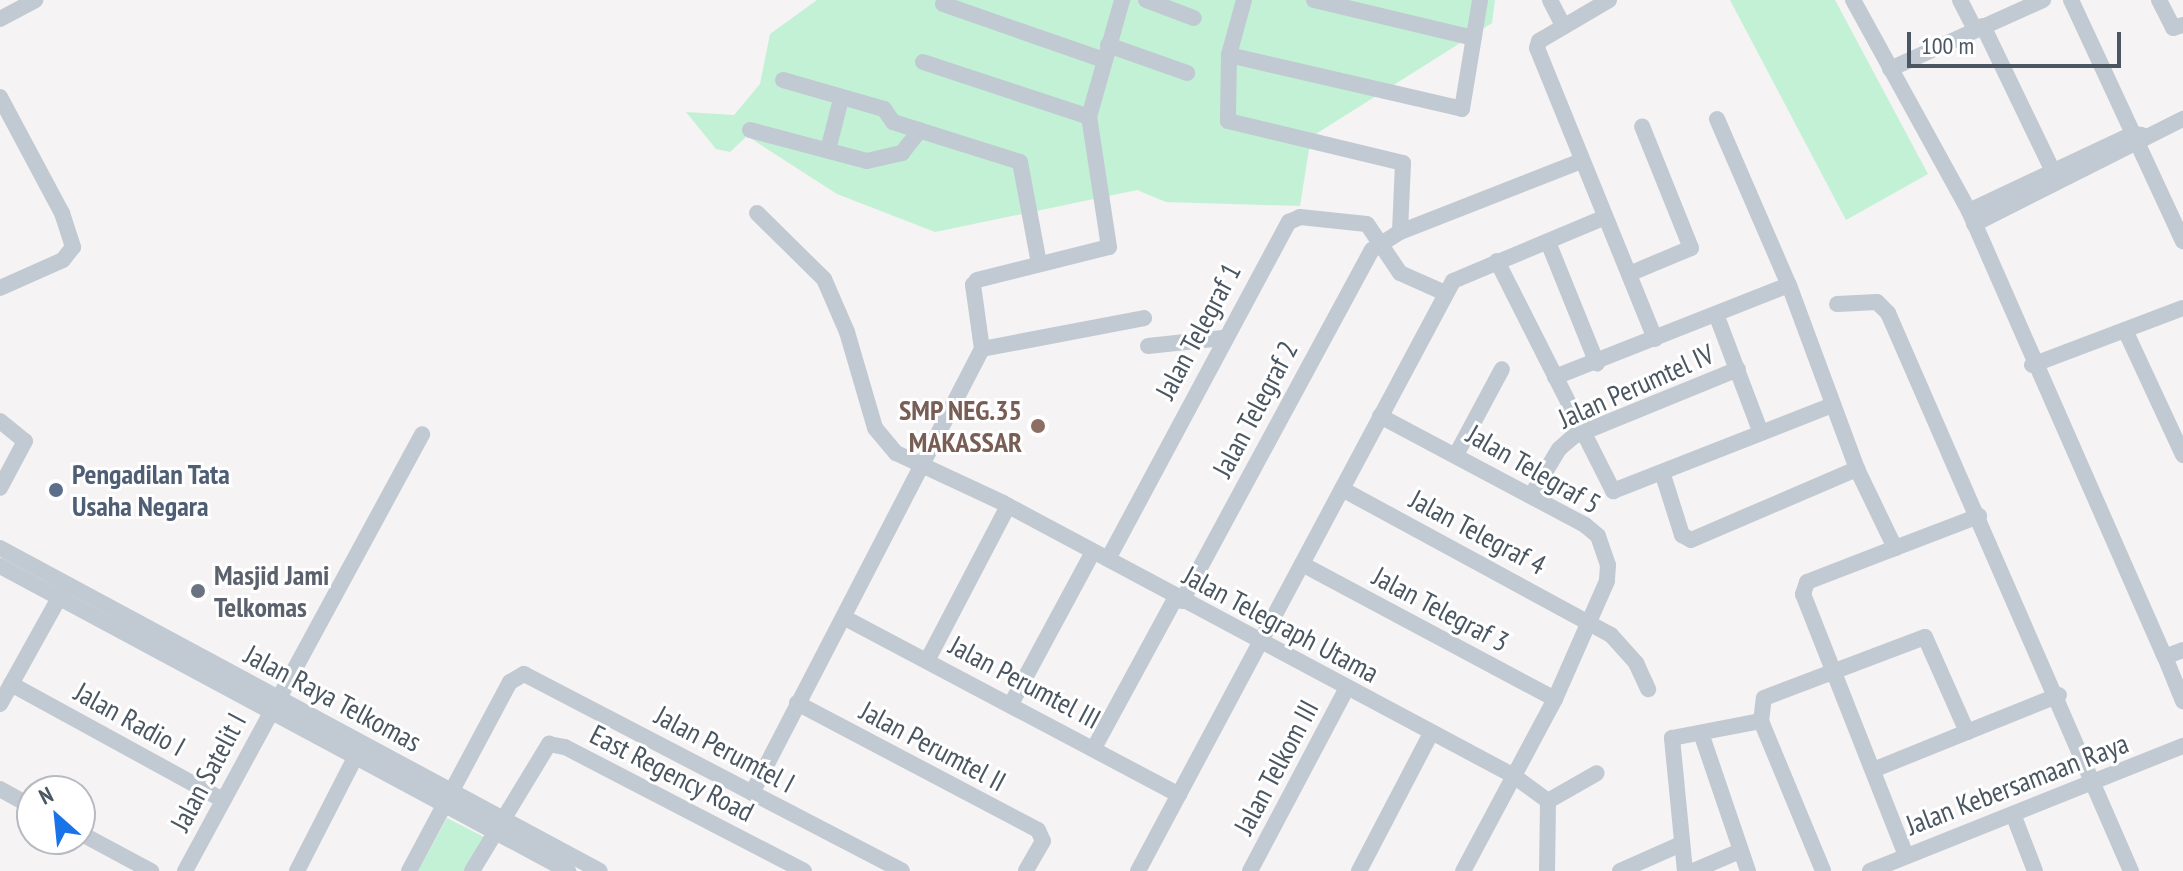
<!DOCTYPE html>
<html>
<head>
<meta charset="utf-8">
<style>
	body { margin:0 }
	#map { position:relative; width:2183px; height:871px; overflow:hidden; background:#f5f3f3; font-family:"PT Sans Narrow",sans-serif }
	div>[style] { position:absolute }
	.green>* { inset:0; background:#c3f1d5 }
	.minor>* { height:16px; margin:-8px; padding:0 8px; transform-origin:8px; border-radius:8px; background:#c1cad2 }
	.dots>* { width:22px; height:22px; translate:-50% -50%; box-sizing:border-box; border:4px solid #fff; border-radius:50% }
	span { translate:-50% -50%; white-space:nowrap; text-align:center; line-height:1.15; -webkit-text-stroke:6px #fff; paint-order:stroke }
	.street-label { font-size:28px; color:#4a5661 }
	.education-label { font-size:28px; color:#785e54; font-weight:700 }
	.right { translate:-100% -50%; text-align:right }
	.service-label { font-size:28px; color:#4e5e75; font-weight:700 }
	.left { translate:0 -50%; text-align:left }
	.worship-label { font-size:28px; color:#5b616d; font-weight:700 }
	.north { position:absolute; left:16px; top:775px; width:80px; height:80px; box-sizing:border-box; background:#fff; border:2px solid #b7bbc0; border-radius:50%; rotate:333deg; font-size:22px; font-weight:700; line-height:32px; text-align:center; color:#4a5661 }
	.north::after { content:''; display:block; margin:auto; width:28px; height:36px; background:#1a73e8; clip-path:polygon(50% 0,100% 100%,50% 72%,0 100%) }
	.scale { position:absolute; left:1907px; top:32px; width:214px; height:36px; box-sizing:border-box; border:4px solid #4a5661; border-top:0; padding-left:10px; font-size:24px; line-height:28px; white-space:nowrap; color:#4a5661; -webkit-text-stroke:6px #fff; paint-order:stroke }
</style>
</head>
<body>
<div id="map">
	<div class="green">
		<i style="clip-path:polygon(817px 0,1495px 0,1492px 23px,1311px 137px,1300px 206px,1166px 202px,1137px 190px,935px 232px,837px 194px,747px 136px,730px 152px,716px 149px,686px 112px,734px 115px,760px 84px,770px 34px)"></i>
		<i style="clip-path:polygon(1730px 0,1835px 0,1928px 174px,1846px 220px)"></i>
		<i style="clip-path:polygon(447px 818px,484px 837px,465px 871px,418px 871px)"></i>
	</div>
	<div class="minor">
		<i style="left:1146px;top:0;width:51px;rotate:20.6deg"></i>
		<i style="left:1244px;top:0;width:57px;rotate:105.3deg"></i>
		<i style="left:1229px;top:55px;width:239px;rotate:13deg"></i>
		<i style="left:1462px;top:109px;width:110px;rotate:-80.6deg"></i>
		<i style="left:1314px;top:0;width:164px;rotate:13.4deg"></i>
		<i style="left:1550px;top:0;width:30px;rotate:63deg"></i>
		<i style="left:1609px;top:0;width:81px;rotate:149.6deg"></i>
		<i style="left:1539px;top:41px;width:7px;rotate:106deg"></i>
		<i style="left:1537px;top:48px;width:314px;rotate:67.9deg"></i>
		<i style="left:1853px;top:0;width:241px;rotate:61.2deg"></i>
		<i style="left:1969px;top:211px;width:487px;rotate:66.3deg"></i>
		<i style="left:1960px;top:0;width:33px;rotate:63deg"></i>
		<i style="left:2071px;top:0;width:266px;rotate:65.1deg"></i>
		<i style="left:2159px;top:0;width:31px;rotate:63deg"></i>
		<i style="left:2173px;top:28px;width:10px;rotate:-17deg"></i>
		<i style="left:943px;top:4px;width:170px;rotate:19.2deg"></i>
		<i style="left:0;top:19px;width:40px;rotate:-28deg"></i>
		<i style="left:1983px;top:26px;width:171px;rotate:64.3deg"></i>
		<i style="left:1108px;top:45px;width:84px;rotate:19.5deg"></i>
		<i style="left:1229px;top:55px;width:66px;rotate:90.9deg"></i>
		<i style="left:1228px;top:121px;width:180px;rotate:13.5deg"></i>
		<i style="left:1403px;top:163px;width:69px;rotate:92.5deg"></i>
		<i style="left:923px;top:62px;width:175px;rotate:18.3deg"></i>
		<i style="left:1890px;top:69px;width:168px;rotate:-24.3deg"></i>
		<i style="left:783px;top:80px;width:105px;rotate:16deg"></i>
		<i style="left:884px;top:109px;width:16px;rotate:55deg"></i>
		<i style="left:893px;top:122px;width:133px;rotate:17.5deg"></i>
		<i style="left:1020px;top:162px;width:104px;rotate:79.4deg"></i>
		<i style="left:0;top:97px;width:132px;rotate:61.9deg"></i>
		<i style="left:62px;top:213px;width:36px;rotate:72deg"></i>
		<i style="left:73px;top:247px;width:16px;rotate:128deg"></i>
		<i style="left:63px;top:260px;width:69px;rotate:156deg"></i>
		<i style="left:1717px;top:119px;width:181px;rotate:66.6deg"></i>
		<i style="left:1789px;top:285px;width:196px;rotate:69.7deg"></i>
		<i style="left:750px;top:130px;width:121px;rotate:14.8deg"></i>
		<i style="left:867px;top:161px;width:36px;rotate:-13deg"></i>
		<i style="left:902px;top:153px;width:29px;rotate:-52deg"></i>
		<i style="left:828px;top:150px;width:53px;rotate:-75.7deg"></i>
		<i style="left:1969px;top:211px;width:181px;rotate:-25.2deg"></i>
		<i style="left:2133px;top:134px;width:9px;rotate:6deg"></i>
		<i style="left:757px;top:213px;width:94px;rotate:44.6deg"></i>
		<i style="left:824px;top:279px;width:58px;rotate:66.5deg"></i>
		<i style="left:847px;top:332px;width:100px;rotate:73.7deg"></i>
		<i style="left:875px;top:428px;width:33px;rotate:50deg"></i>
		<i style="left:896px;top:453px;width:118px;rotate:25deg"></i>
		<i style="left:1003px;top:503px;width:579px;rotate:28.11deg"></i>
		<i style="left:1514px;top:776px;width:42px;rotate:36.3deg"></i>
		<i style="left:1548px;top:801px;width:70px;rotate:90.8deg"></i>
		<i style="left:1974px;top:224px;width:234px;rotate:-26.7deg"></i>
		<i style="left:1548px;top:242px;width:131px;rotate:68deg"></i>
		<i style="left:1497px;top:261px;width:258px;rotate:63.2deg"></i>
		<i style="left:1613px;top:491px;width:236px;rotate:-21.4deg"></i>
		<i style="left:1629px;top:274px;width:67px;rotate:-22.8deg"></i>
		<i style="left:1691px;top:248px;width:131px;rotate:-111.9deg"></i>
		<i style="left:1837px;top:304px;width:40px;rotate:-2.9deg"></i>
		<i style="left:1877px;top:302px;width:16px;rotate:45deg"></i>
		<i style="left:1888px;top:313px;width:609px;rotate:66.47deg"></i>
		<i style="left:1716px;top:314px;width:127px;rotate:69.3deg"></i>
		<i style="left:2125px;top:330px;width:138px;rotate:65.1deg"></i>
		<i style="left:1148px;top:346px;width:75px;rotate:-6.1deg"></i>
		<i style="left:982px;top:349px;width:165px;rotate:-10.8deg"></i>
		<i style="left:2032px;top:365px;width:161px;rotate:-20.7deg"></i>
		<i style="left:1555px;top:377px;width:251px;rotate:-21.5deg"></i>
		<i style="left:1380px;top:416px;width:232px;rotate:28deg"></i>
		<i style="left:1585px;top:525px;width:17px;rotate:40deg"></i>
		<i style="left:1598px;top:536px;width:31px;rotate:71deg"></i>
		<i style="left:1608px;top:565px;width:16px;rotate:94deg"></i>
		<i style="left:1607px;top:581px;width:129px;rotate:113.8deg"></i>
		<i style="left:1555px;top:699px;width:195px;rotate:118.1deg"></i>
		<i style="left:0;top:421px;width:32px;rotate:39deg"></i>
		<i style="left:25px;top:441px;width:53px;rotate:118deg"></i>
		<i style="left:1457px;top:453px;width:95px;rotate:-61.8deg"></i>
		<i style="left:1663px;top:475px;width:63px;rotate:72.4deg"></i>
		<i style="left:1682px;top:535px;width:10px;rotate:29deg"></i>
		<i style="left:1691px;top:540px;width:181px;rotate:-23.2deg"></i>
		<i style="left:1857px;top:469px;width:88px;rotate:64.3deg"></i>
		<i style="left:1895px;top:548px;width:94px;rotate:158.9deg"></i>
		<i style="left:1807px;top:582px;width:13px;rotate:108deg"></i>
		<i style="left:1803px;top:594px;width:281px;rotate:68.5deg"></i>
		<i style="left:1342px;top:489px;width:306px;rotate:28.5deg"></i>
		<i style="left:1611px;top:635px;width:38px;rotate:48deg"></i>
		<i style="left:1636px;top:663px;width:29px;rotate:65deg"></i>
		<i style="left:1532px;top:494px;width:52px;rotate:-59deg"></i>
		<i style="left:1559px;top:449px;width:20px;rotate:-41deg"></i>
		<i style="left:1574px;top:436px;width:177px;rotate:-22.2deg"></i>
		<i style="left:0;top:548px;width:681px;rotate:28.3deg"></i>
		<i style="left:1895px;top:548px;width:90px;rotate:-20.9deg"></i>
		<i style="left:1108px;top:559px;width:383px;rotate:-61.8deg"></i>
		<i style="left:1289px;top:222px;width:12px;rotate:-24deg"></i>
		<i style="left:1300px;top:217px;width:67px;rotate:6deg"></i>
		<i style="left:1367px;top:224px;width:59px;rotate:56deg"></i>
		<i style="left:1400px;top:273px;width:49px;rotate:24deg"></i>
		<i style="left:1302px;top:564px;width:287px;rotate:28.1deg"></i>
		<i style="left:0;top:566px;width:645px;rotate:28.23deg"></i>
		<i style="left:1182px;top:601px;width:399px;rotate:-61.6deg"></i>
		<i style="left:1372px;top:250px;width:33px;rotate:-33deg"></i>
		<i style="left:1400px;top:232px;width:194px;rotate:-21.4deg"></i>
		<i style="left:845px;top:618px;width:378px;rotate:27.9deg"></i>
		<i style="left:2183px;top:650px;width:19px;rotate:159deg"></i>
		<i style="left:2165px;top:657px;width:48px;rotate:67.8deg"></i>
		<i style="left:928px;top:659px;width:173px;rotate:-62.4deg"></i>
		<i style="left:11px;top:684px;width:242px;rotate:28.7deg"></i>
		<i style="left:797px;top:703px;width:272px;rotate:27.8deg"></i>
		<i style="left:1038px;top:830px;width:12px;rotate:66deg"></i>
		<i style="left:1043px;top:841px;width:34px;rotate:120deg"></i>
		<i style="left:0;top:704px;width:132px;rotate:-60.9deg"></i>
		<i style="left:1011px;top:704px;width:173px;rotate:-61.7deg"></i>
		<i style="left:1761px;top:721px;width:23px;rotate:-83deg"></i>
		<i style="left:1764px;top:698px;width:172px;rotate:-20.8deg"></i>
		<i style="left:1925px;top:637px;width:104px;rotate:66.1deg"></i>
		<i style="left:1967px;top:732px;width:101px;rotate:158deg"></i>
		<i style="left:1967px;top:732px;width:99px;rotate:-21.9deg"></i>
		<i style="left:1702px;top:736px;width:143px;rotate:71.2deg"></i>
		<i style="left:1094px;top:748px;width:172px;rotate:-61.5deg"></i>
		<i style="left:0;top:789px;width:37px;rotate:29deg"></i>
		<i style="left:752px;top:793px;width:500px;rotate:-62.62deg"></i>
		<i style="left:982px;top:349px;width:65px;rotate:-98deg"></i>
		<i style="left:973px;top:285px;width:6px;rotate:-51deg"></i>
		<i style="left:977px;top:280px;width:136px;rotate:-14deg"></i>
		<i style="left:1109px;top:247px;width:132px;rotate:-98.7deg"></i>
		<i style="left:1089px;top:117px;width:122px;rotate:-74.2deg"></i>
		<i style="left:1548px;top:801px;width:56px;rotate:-29.7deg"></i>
		<i style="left:2013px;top:814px;width:61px;rotate:68.9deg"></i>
		<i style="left:80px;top:833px;width:81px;rotate:28.2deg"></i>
		<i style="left:185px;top:871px;width:497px;rotate:-61.5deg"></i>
		<i style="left:297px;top:871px;width:138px;rotate:-62.9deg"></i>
		<i style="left:409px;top:871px;width:214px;rotate:-61.9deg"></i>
		<i style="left:510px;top:682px;width:16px;rotate:-30deg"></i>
		<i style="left:524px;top:674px;width:426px;rotate:27.5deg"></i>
		<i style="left:472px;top:871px;width:149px;rotate:-58.8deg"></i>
		<i style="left:549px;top:744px;width:16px;rotate:11deg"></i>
		<i style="left:565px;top:747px;width:269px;rotate:27.4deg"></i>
		<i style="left:1138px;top:871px;width:669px;rotate:-61.9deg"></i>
		<i style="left:1453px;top:281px;width:165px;rotate:-22.8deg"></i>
		<i style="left:1250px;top:871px;width:207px;rotate:-62.1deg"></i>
		<i style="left:1359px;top:871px;width:156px;rotate:-62.4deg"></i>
		<i style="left:1620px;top:871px;width:64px;rotate:-23.8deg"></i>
		<i style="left:1685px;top:871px;width:134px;rotate:-95.6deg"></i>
		<i style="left:1672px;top:738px;width:91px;rotate:-10.8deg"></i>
		<i style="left:1761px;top:721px;width:162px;rotate:67.5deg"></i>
		<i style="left:1693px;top:871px;width:51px;rotate:-23.1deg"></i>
		<i style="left:1870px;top:871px;width:337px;rotate:-21.8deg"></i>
	</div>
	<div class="dots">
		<i style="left:1038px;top:426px;background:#8d6e63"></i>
		<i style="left:56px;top:490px;background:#5c6f8a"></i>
		<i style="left:198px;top:591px;background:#6b7280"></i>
	</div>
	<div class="street-label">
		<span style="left:1198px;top:331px;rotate:-62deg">Jalan Telegraf 1</span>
		<span style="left:1636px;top:386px;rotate:-24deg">Jalan Perumtel IV</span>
		<span style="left:1255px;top:409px;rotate:-62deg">Jalan Telegraf 2</span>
		<span style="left:1534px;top:469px;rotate:30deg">Jalan Telegraf 5</span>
		<span style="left:1478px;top:532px;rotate:28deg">Jalan Telegraf 4</span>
		<span style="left:1441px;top:609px;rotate:28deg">Jalan Telegraf 3</span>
		<span style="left:1281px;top:624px;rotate:28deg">Jalan Telegraph Utama</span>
		<span style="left:1025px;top:682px;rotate:28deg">Jalan Perumtel III</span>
		<span style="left:333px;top:698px;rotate:28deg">Jalan Raya Telkomas</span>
		<span style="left:130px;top:719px;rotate:29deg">Jalan Radio I</span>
		<span style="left:933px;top:746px;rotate:28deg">Jalan Perumtel II</span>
		<span style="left:725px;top:749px;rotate:28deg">Jalan Perumtel I</span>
		<span style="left:1276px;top:767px;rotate:-62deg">Jalan Telkom III</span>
		<span style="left:208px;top:772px;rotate:-62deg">Jalan Satelit I</span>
		<span style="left:672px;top:773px;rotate:27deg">East Regency Road</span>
		<span style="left:2017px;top:784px;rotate:-21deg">Jalan Kebersamaan Raya</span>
	</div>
	<div class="education-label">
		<span class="right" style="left:1022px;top:426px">SMP NEG.35<br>MAKASSAR</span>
	</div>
	<div class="service-label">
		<span class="left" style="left:72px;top:490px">Pengadilan Tata<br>Usaha Negara</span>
	</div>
	<div class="worship-label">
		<span class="left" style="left:214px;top:591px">Masjid Jami<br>Telkomas</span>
	</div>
	<div class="north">N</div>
	<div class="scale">100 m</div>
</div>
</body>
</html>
